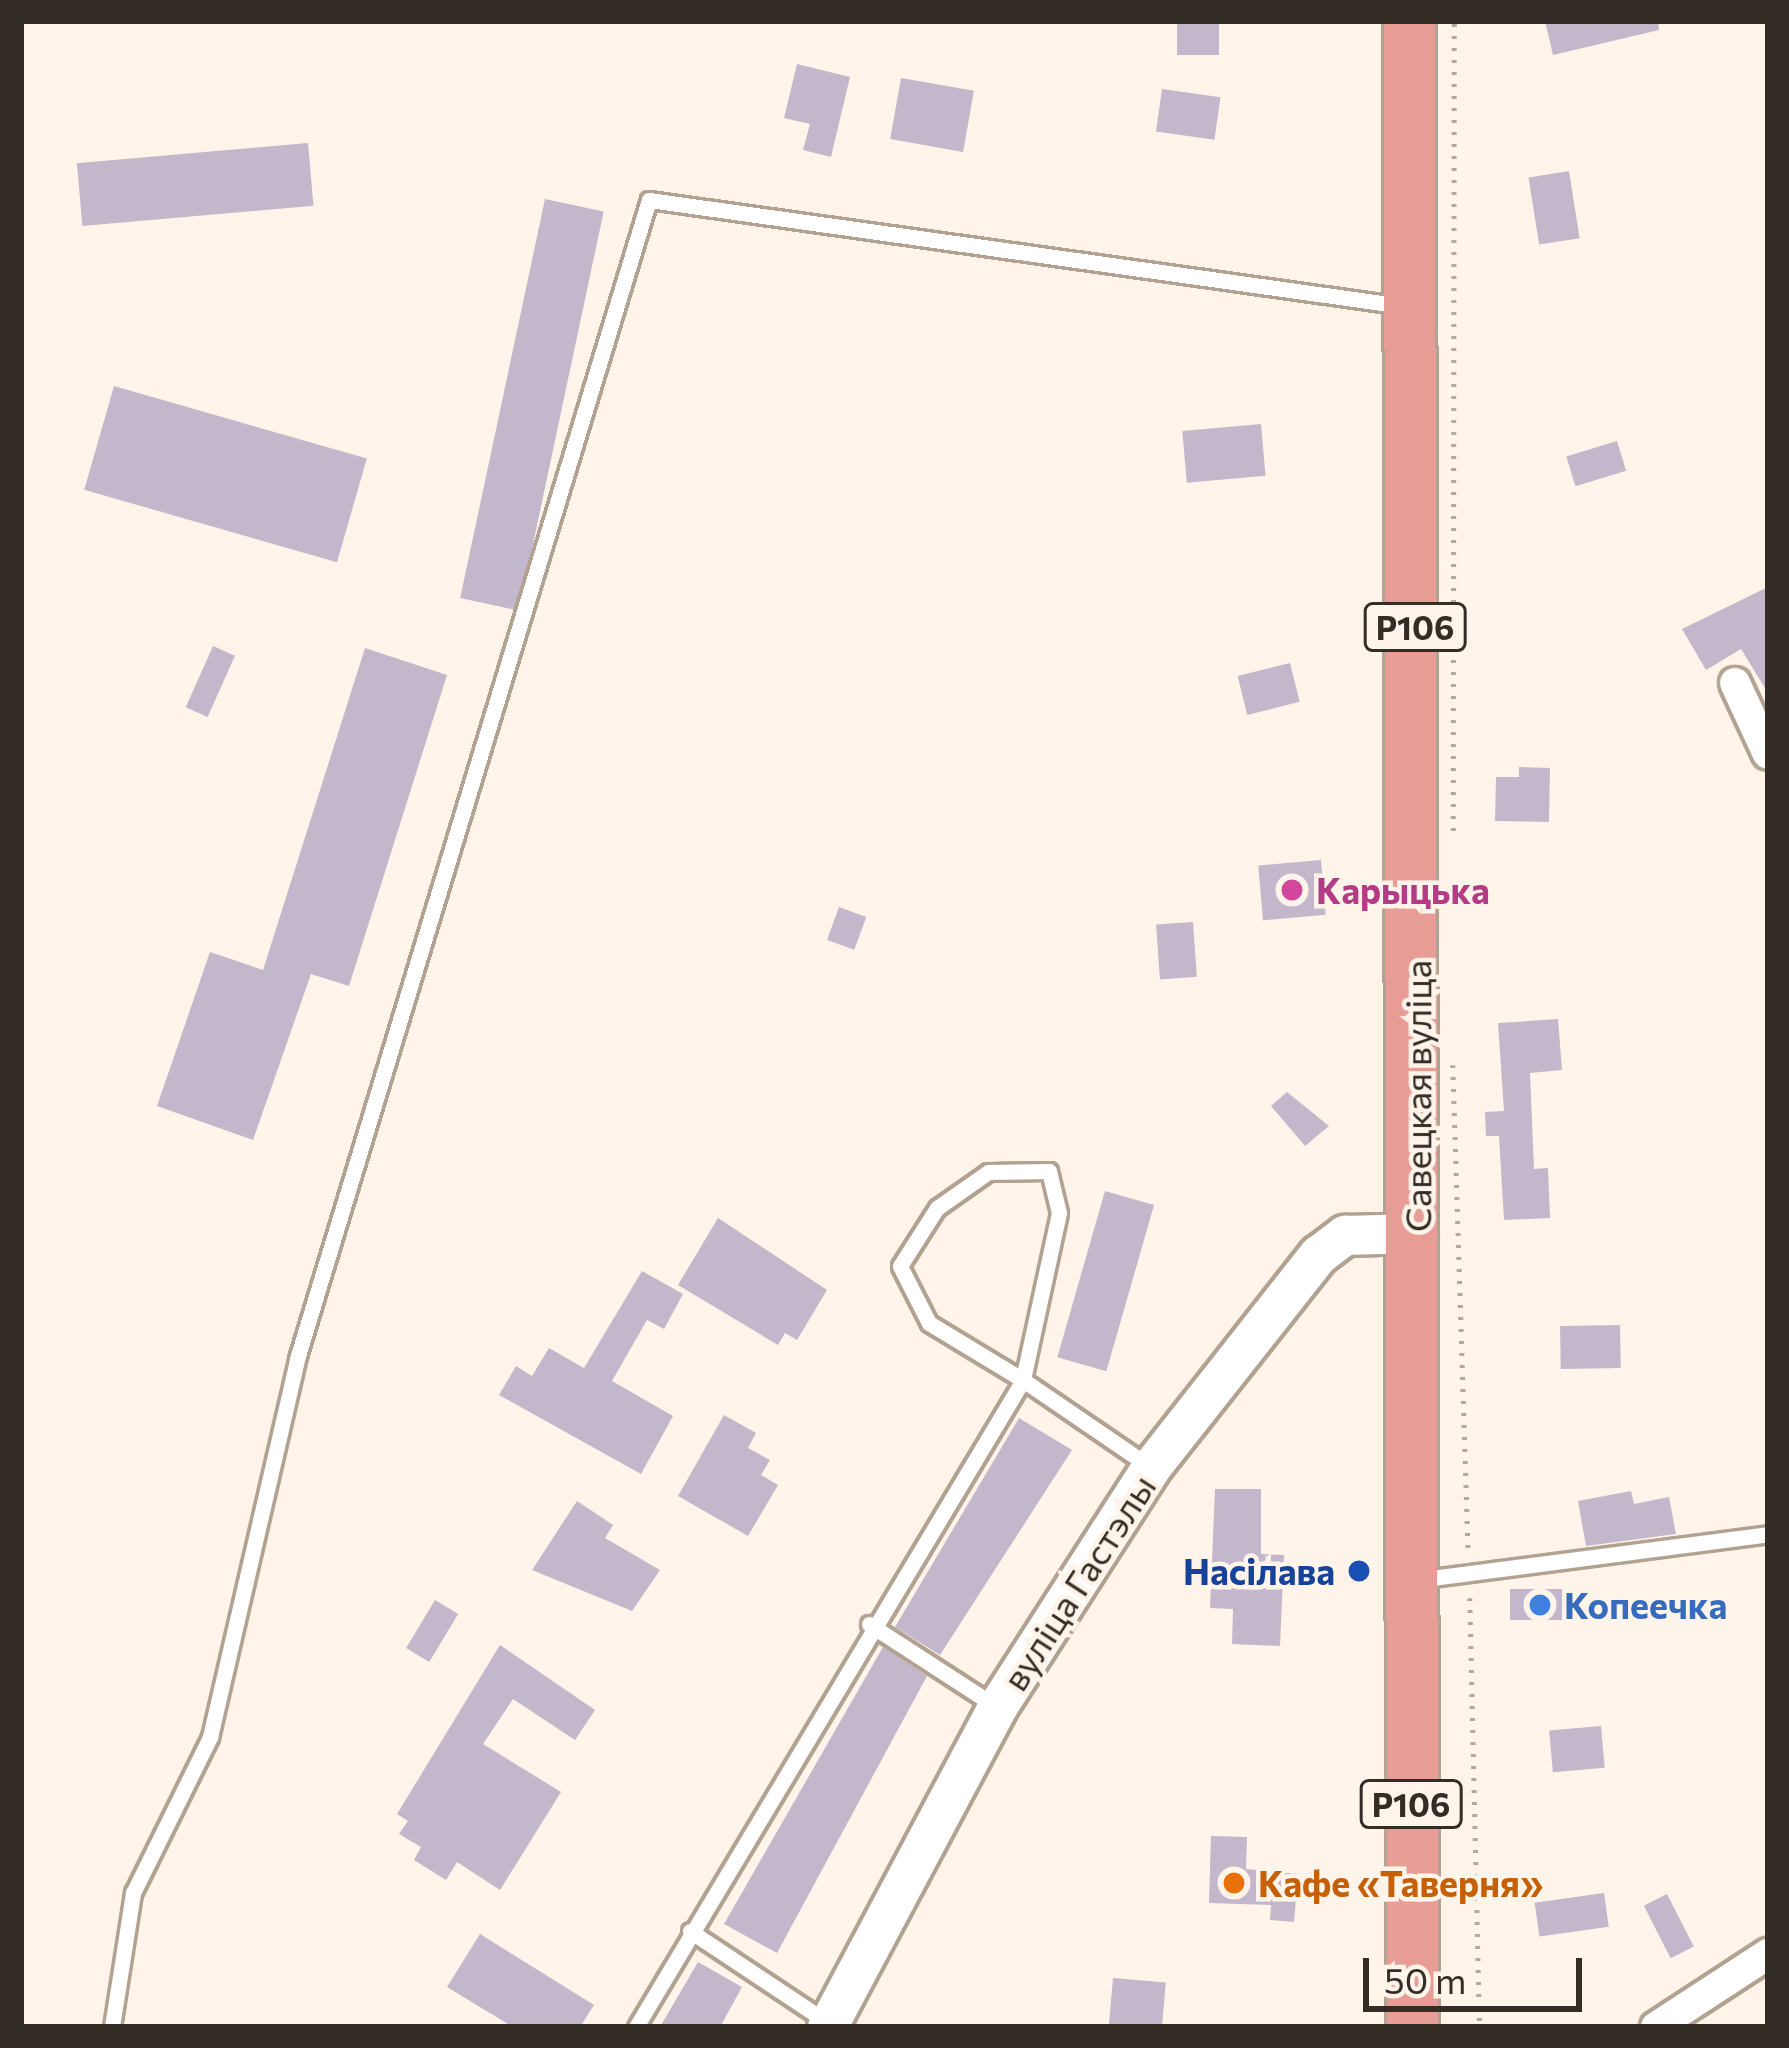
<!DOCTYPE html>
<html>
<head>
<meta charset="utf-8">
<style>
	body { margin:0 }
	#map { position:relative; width:1789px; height:2048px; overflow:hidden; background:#fef4e9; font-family:Commissioner,sans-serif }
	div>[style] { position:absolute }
	.building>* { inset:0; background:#c3b7cb; transform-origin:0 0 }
	.path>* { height:4.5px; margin-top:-2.25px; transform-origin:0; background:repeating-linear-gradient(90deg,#b1a89f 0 3px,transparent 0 12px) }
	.roads { filter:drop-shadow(3px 0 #b2a291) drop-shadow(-3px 0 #b2a291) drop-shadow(0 3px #b2a291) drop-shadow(0 -3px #b2a291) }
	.service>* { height:15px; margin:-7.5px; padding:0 7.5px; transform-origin:7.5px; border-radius:7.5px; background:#fff }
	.minor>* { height:30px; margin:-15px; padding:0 15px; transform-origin:15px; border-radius:15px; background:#fff }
	.tertiary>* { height:39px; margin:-19.5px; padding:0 19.5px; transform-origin:19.5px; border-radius:19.5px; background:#fff }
	.primary>* { height:51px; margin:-25.5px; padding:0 25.5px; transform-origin:25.5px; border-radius:25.5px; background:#e79d96 }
	.dots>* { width:33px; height:33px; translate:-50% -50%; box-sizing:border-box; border:6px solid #fef4e9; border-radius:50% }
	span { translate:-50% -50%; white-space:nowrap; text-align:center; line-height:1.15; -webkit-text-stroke:9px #fef4e9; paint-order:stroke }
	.shield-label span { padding:3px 9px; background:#fef4e9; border:3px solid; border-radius:9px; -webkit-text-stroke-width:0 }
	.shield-label { font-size:33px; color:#332d26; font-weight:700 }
	.hotel-label { font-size:36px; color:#b23c85; font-weight:700 }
	.left { translate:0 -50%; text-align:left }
	.street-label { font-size:36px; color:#332d26 }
	.transit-label { font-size:36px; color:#164399; font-weight:700 }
	.right { translate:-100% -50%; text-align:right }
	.shop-label { font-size:36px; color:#366cbe; font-weight:700 }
	.food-label { font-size:36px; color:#c56008; font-weight:700 }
	.frame { position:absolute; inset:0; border:24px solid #332d26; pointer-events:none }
	.scale { position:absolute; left:1363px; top:1958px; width:219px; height:54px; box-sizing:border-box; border:6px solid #332d26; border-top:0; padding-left:15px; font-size:36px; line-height:42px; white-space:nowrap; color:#332d26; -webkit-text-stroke:9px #fef4e9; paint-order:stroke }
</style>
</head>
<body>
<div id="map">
	<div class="building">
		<i style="left:1177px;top:21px;width:42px;height:34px"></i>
		<i style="clip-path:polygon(1545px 21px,1658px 21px,1659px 30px,1553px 55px)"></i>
		<i style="clip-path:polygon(797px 64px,850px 77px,831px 157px,803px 150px,810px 124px,784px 118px)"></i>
		<i style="left:901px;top:78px;width:74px;height:62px;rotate:10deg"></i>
		<i style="left:1162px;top:89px;width:59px;height:43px;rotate:8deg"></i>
		<i style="left:308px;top:143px;width:63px;height:232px;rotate:85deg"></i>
		<i style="left:1569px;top:171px;width:68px;height:41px;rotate:81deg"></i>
		<i style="left:545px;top:199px;width:60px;height:408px;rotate:12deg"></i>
		<i style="left:114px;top:386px;width:263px;height:108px;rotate:16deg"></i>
		<i style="left:1261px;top:424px;width:52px;height:79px;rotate:85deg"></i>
		<i style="left:1617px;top:441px;width:31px;height:53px;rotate:73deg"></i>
		<i style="clip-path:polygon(1768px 587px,1768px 693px,1741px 649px,1706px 670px,1682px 629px)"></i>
		<i style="left:213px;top:646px;width:24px;height:67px;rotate:24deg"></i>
		<i style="clip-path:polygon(365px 648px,447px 675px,349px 986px,311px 974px,253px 1140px,157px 1106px,210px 952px,263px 970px)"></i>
		<i style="left:1290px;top:663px;width:40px;height:54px;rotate:76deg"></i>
		<i style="clip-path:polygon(1519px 767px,1550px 768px,1549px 822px,1495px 821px,1496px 777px,1519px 777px)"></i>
		<i style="left:1321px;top:860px;width:55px;height:63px;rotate:85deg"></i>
		<i style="left:839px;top:907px;width:29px;height:35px;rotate:20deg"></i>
		<i style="left:1193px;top:922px;width:55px;height:37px;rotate:86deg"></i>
		<i style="clip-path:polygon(1558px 1019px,1562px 1070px,1530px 1073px,1534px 1169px,1548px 1168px,1550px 1218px,1504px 1220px,1499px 1136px,1486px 1136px,1485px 1112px,1504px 1111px,1498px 1023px)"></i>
		<i style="clip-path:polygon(1287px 1092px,1329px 1126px,1305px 1146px,1271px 1106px)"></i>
		<i style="left:1105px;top:1191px;width:51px;height:173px;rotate:16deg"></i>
		<i style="clip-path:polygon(718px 1218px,827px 1290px,797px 1340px,785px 1333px,778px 1345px,678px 1285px)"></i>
		<i style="clip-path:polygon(642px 1271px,683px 1294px,664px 1329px,647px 1320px,612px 1381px,673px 1416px,641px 1474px,499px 1395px,516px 1366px,532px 1376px,549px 1348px,584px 1368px)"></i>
		<i style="left:1620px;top:1325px;width:43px;height:60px;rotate:89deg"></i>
		<i style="clip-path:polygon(724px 1415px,756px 1433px,748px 1448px,770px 1460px,761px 1475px,778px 1485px,748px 1536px,678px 1496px)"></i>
		<i style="clip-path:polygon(1019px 1418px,1072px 1450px,940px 1655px,895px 1627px)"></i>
		<i style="clip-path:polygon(1215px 1489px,1261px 1489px,1261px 1554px,1284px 1555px,1280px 1646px,1232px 1644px,1233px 1609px,1210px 1608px)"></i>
		<i style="clip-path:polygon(1631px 1491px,1634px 1504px,1669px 1497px,1676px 1534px,1586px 1546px,1578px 1501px)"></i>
		<i style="clip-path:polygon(577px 1501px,613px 1525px,605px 1538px,660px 1570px,632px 1611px,532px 1570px)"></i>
		<i style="left:1570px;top:1589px;width:31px;height:60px;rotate:90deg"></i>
		<i style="left:435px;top:1600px;width:27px;height:56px;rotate:31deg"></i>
		<i style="clip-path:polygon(500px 1645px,595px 1710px,575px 1740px,513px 1699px,483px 1744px,561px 1792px,500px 1890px,457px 1862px,446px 1880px,414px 1860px,421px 1847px,399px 1834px,408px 1821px,397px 1814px)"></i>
		<i style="clip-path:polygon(883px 1647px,927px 1676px,777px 1953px,724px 1924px)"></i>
		<i style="left:1601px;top:1726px;width:42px;height:52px;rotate:85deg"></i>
		<i style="clip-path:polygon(1211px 1836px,1247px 1837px,1246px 1869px,1298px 1874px,1294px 1922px,1270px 1920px,1271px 1905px,1209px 1903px)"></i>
		<i style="left:1604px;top:1893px;width:34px;height:70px;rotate:82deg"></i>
		<i style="left:1667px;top:1894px;width:59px;height:26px;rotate:63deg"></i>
		<i style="clip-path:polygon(480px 1934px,594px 2005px,580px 2027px,513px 2027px,447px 1987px)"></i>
		<i style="clip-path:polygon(698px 1962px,742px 1987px,720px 2027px,660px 2027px)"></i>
		<i style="left:1113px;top:1978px;width:53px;height:49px;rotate:5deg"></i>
	</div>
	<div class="path">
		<i style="left:1453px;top:831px;width:810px;rotate:-89.93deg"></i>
		<i style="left:1453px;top:1065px;width:485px;rotate:88.2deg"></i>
		<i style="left:1470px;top:1598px;width:429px;rotate:88.7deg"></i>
	</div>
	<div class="roads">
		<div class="service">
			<i style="left:1416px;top:1580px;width:355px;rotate:-7.4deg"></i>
			<i style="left:869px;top:1624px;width:153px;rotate:33deg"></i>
			<i style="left:690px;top:1931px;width:164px;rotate:33.6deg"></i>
			<i style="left:112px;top:2027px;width:136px;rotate:-81.1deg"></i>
			<i style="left:133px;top:1893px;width:174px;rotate:-63.7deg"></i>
			<i style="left:210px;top:1737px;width:388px;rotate:-77deg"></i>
			<i style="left:297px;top:1359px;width:1211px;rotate:-73.11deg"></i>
			<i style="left:649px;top:200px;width:761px;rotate:8deg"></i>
			<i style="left:636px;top:2027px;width:754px;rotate:-59.11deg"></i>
			<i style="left:1023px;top:1380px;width:110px;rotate:-148.8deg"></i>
			<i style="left:929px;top:1323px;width:64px;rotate:-117deg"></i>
			<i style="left:900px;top:1266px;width:69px;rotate:-57.5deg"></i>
			<i style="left:937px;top:1208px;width:62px;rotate:-35.2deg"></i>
			<i style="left:988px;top:1172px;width:61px;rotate:-0.9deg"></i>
			<i style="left:1049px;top:1171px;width:43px;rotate:76.6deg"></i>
			<i style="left:1059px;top:1213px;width:171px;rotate:102.2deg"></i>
			<i style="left:1023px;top:1380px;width:153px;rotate:34.3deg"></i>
		</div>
		<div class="minor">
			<i style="left:1735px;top:683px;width:78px;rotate:65.1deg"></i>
			<i style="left:1656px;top:2027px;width:134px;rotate:-33.1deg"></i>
		</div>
		<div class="tertiary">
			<i style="left:827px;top:2027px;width:362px;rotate:-62deg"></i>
			<i style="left:997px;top:1707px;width:285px;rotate:-57.3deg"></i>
			<i style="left:1151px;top:1467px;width:270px;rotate:-51.8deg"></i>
			<i style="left:1318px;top:1255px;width:34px;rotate:-37deg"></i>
			<i style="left:1345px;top:1235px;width:72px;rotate:-1.6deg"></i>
		</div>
		<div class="primary">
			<i style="left:1409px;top:21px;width:2006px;rotate:89.91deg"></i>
		</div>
	</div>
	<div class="dots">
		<i style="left:1292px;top:890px;background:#d1479c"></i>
		<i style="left:1359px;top:1571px;background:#1a4fb4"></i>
		<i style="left:1540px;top:1605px;background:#3f7fe0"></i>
		<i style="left:1234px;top:1883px;background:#e8710a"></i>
	</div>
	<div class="shield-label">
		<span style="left:1415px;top:627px">Р106</span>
		<span style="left:1411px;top:1804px">Р106</span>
	</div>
	<div class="hotel-label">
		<span class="left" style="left:1316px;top:890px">Карыцька</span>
	</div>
	<div class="street-label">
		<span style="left:1417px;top:1096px;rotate:-90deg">Савецкая вуліца</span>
		<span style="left:1078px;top:1582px;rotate:-57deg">вуліца Гастэлы</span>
	</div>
	<div class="transit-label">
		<span class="right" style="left:1335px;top:1571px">Насілава</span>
	</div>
	<div class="shop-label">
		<span class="left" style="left:1564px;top:1605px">Копеечка</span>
	</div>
	<div class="food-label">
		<span class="left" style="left:1258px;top:1883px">Кафе «Таверня»</span>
	</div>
	<div class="frame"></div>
	<div class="scale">50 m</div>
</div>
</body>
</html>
